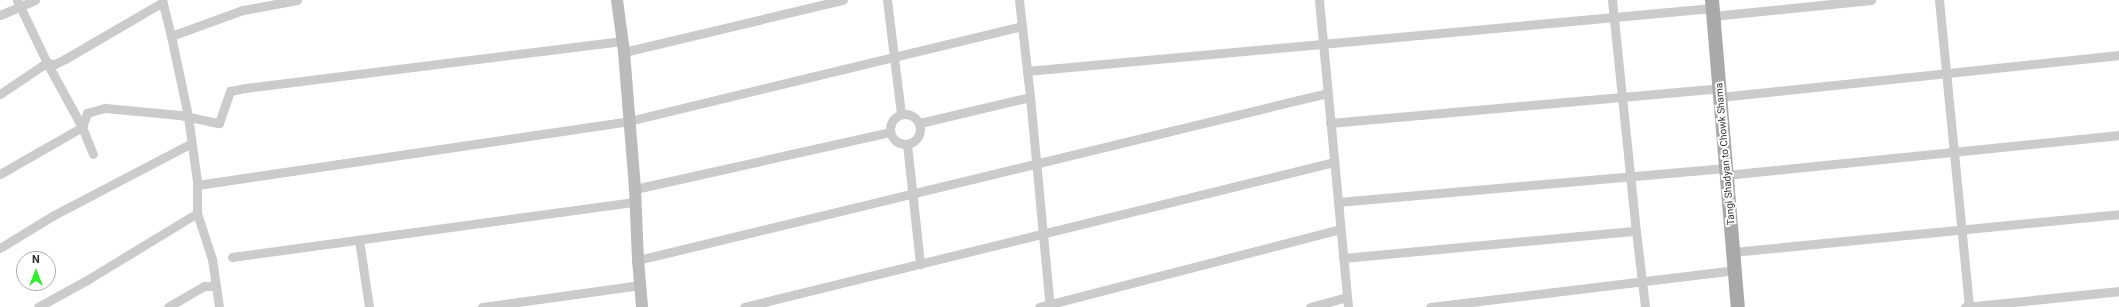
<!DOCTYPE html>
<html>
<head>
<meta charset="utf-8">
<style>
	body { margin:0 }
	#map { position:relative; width:2119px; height:307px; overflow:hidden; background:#fff; font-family:Roboto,sans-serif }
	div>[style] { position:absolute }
	.street>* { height:9px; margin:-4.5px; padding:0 4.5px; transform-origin:4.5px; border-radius:4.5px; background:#cbcbcb }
	.street>.ring { margin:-4.5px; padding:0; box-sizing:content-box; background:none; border:9px solid #cbcbcb; border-radius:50% }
	.secondary>* { height:12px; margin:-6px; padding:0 6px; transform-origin:6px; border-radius:6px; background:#bbb }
	.primary>* { height:14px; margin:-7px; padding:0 7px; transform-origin:7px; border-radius:7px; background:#a9a9a9 }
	span { translate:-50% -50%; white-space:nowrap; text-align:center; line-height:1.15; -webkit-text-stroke:4px #fff; paint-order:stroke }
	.street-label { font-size:10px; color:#313131 }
	.north { position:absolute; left:16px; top:251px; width:40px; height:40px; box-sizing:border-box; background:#fff; border:1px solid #adadad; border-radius:50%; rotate:0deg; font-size:11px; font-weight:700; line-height:16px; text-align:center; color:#313131 }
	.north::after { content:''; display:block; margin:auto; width:14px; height:18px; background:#30ed2e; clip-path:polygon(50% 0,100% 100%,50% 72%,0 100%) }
</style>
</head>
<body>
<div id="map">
	<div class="street">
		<i style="left:17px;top:0;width:70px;rotate:64.5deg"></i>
		<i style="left:47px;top:63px;width:73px;rotate:61.3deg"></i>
		<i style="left:82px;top:127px;width:29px;rotate:68deg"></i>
		<i style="left:162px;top:0;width:37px;rotate:76deg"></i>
		<i style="left:887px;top:0;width:115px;rotate:83deg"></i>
		<i style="left:1019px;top:0;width:98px;rotate:83.5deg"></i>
		<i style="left:1030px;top:97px;width:211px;rotate:84.6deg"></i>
		<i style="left:1319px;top:0;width:308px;rotate:84.6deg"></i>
		<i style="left:1612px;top:0;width:232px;rotate:84.1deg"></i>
		<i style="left:1636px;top:231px;width:77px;rotate:83.2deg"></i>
		<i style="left:1939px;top:0;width:308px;rotate:84.4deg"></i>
		<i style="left:0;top:15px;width:38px;rotate:-23deg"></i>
		<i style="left:1713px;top:16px;width:159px;rotate:-5.8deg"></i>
		<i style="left:624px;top:52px;width:225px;rotate:-13.4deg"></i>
		<i style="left:1027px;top:71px;width:688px;rotate:-5.25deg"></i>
		<i style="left:0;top:94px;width:52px;rotate:-34deg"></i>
		<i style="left:43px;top:65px;width:4px;rotate:-27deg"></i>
		<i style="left:47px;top:63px;width:8px;rotate:7deg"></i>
		<i style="left:55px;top:64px;width:11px;rotate:-27deg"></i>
		<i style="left:65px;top:59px;width:113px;rotate:-30.2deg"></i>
		<i style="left:1720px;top:97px;width:401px;rotate:-6deg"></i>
		<i class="ring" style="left:890px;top:114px;width:21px;height:21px"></i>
		<i style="left:920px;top:123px;width:113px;rotate:-13.3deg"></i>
		<i style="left:1330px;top:123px;width:391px;rotate:-5.1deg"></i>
		<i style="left:907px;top:144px;width:121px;rotate:83.8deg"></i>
		<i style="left:0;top:174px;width:95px;rotate:-29.8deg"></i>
		<i style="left:82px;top:127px;width:15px;rotate:-70deg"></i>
		<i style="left:87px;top:113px;width:19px;rotate:-16deg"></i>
		<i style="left:105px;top:108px;width:75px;rotate:5.3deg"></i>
		<i style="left:180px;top:115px;width:40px;rotate:12deg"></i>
		<i style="left:219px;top:123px;width:34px;rotate:-71deg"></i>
		<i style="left:230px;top:91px;width:15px;rotate:-11deg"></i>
		<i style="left:245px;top:88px;width:380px;rotate:-7.1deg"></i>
		<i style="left:1726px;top:175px;width:395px;rotate:-5.8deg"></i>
		<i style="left:197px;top:185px;width:437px;rotate:-8.4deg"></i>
		<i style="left:629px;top:121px;width:404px;rotate:-13.6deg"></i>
		<i style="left:635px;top:189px;width:261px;rotate:-12.6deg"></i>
		<i style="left:1338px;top:202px;width:389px;rotate:-5deg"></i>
		<i style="left:359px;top:240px;width:68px;rotate:81.5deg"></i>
		<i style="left:0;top:248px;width:63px;rotate:-31.4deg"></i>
		<i style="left:54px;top:215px;width:153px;rotate:-27.6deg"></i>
		<i style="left:1733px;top:252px;width:388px;rotate:-5.6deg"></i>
		<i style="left:232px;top:257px;width:408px;rotate:-7.8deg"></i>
		<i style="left:1343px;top:258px;width:294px;rotate:-5.3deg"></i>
		<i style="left:638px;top:260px;width:709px;rotate:-13.62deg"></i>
		<i style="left:38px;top:307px;width:56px;rotate:-28.9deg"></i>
		<i style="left:87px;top:280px;width:129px;rotate:-31.3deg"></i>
		<i style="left:168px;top:307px;width:42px;rotate:-30.3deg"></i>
		<i style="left:204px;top:286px;width:11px"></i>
		<i style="left:219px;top:307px;width:49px;rotate:-98.3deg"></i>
		<i style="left:212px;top:259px;width:48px;rotate:-108.1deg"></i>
		<i style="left:197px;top:213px;width:32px;rotate:-90deg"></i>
		<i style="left:197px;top:181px;width:66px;rotate:-97.9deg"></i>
		<i style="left:188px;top:116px;width:82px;rotate:-102deg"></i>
		<i style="left:171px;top:36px;width:77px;rotate:-19.9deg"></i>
		<i style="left:243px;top:10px;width:55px;rotate:-10.5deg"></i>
		<i style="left:482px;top:307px;width:160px;rotate:-7.9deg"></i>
		<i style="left:744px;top:307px;width:608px;rotate:-13.81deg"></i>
		<i style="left:1039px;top:307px;width:311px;rotate:-14.5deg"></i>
		<i style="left:1310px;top:307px;width:38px;rotate:-15deg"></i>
		<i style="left:1430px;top:307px;width:306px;rotate:-6.9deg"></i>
		<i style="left:1965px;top:307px;width:155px;rotate:-5.9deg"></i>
	</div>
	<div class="secondary">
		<i style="left:617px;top:0;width:52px;rotate:82.3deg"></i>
		<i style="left:624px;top:52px;width:137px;rotate:85.4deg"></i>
		<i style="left:635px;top:189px;width:71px;rotate:87.6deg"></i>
		<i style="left:638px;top:260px;width:47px;rotate:85.1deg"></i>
	</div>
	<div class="primary">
		<i style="left:1712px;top:0;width:308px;rotate:85.2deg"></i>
	</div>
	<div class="street-label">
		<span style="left:1725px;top:154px;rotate:-95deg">Tangi Shadyan to Chowk Shama</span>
	</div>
	<div class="north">N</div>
</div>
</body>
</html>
